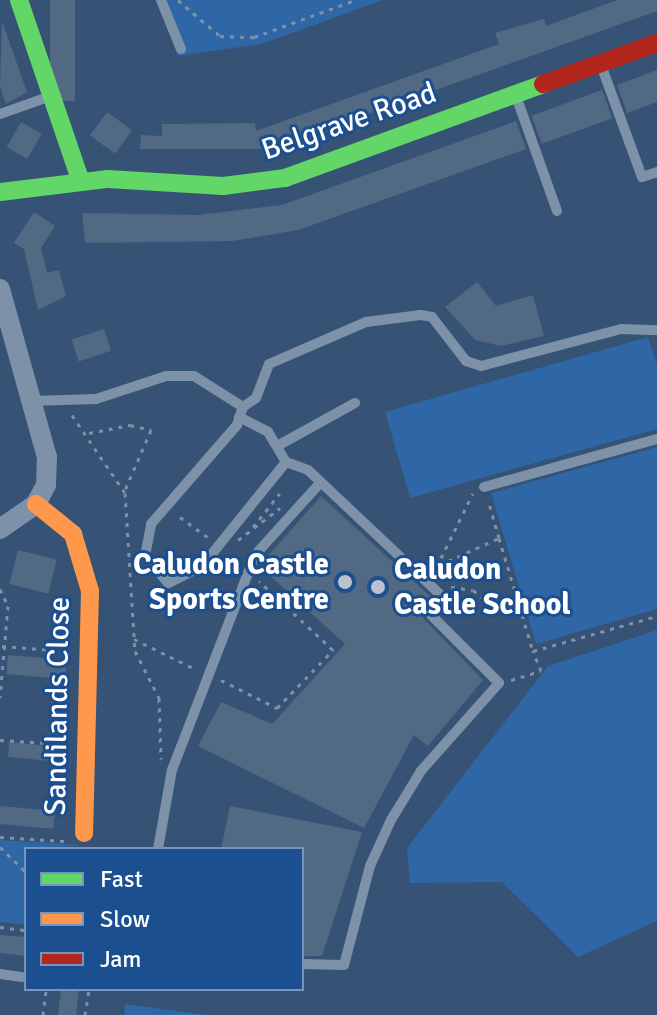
<!DOCTYPE html>
<html>
<head>
<meta charset="utf-8">
<style>
	body { margin:0 }
	#map { position:relative; width:657px; height:1015px; overflow:hidden; background:#365274; font-family:Signika,sans-serif }
	div>[style] { position:absolute }
	.green>* { inset:0; background:#2f66a5 }
	.building>* { inset:0; background:#526984; transform-origin:0 0 }
	.path>* { height:3px; margin-top:-1.5px; transform-origin:0; background:repeating-linear-gradient(90deg,#7d92a8 0 4px,transparent 0 10px) }
	.lane>* { height:10px; margin:-5px; padding:0 5px; transform-origin:5px; border-radius:5px; background:#7d92a8 }
	.street>* { height:20px; margin:-10px; padding:0 10px; transform-origin:10px; border-radius:10px; background:#7d92a8 }
	.fast>* { height:18px; margin:-9px; padding:0 9px; transform-origin:9px; border-radius:9px; background:#63d668 }
	.slow>* { height:18px; margin:-9px; padding:0 9px; transform-origin:9px; border-radius:9px; background:#ff974d }
	.jam>* { height:18px; margin:-9px; padding:0 9px; transform-origin:9px; border-radius:9px; background:#b3261e }
	.dots>* { width:22px; height:22px; translate:-50% -50%; box-sizing:border-box; border:4px solid #1b4f8f; border-radius:50% }
	span { translate:-50% -50%; white-space:nowrap; text-align:center; line-height:1.15; -webkit-text-stroke:6px #1b4f8f; paint-order:stroke }
	.street-label { font-size:30px; color:#fff }
	.poi-label { font-size:30px; color:#fff; font-weight:700 }
	.right { translate:-100% -50%; text-align:right }
	.left { translate:0 -50%; text-align:left }
	.legend { position:absolute; left:24px; top:847px; width:280px; height:144px; box-sizing:border-box; background:#1b4f8f; border:2px solid #7695bc; margin:0; padding:10px 14px; list-style:none; font-size:24px; color:#fff }
	.legend li { display:flex; align-items:center; gap:16px; height:40px }
	.legend b { width:40px; border:2px solid #7695bc }
</style>
</head>
<body>
<div id="map">
	<div class="green">
		<i style="clip-path:polygon(157px 0,383px 0,262px 44px,178px 56px)"></i>
		<i style="clip-path:polygon(648px 337px,657px 365px,657px 429px,410px 498px,385px 412px)"></i>
		<i style="clip-path:polygon(657px 447px,657px 609px,536px 644px,491px 493px)"></i>
		<i style="clip-path:polygon(657px 630px,657px 921px,578px 957px,502px 882px,410px 883px,407px 848px,548px 666px)"></i>
		<i style="clip-path:polygon(0 840px,87px 845px,26px 849px,26px 925px,0 922px)"></i>
		<i style="clip-path:polygon(125px 1004px,207px 1015px,124px 1015px)"></i>
	</div>
	<div class="building">
		<i style="left:50px;top:0;width:25px;height:101px"></i>
		<i style="clip-path:polygon(617px 0,657px 0,657px 11px,270px 149px,140px 149px,141px 135px,162px 136px,162px 124px,255px 123px,256px 131px,499px 44px,495px 33px,544px 19px,546px 26px)"></i>
		<i style="clip-path:polygon(2px 21px,27px 92px,6px 104px,0 87px)"></i>
		<i style="clip-path:polygon(657px 70px,657px 102px,627px 113px,617px 85px)"></i>
		<i style="left:602px;top:90px;width:30px;height:75px;rotate:70deg"></i>
		<i style="left:107px;top:112px;width:31px;height:29px;rotate:36deg"></i>
		<i style="clip-path:polygon(516px 121px,526px 149px,298px 230px,233px 241px,85px 243px,82px 213px,198px 215px,282px 205px)"></i>
		<i style="left:21px;top:122px;width:24px;height:29px;rotate:30deg"></i>
		<i style="clip-path:polygon(34px 212px,55px 226px,41px 248px,47px 273px,59px 270px,66px 296px,38px 310px,24px 249px,14px 243px)"></i>
		<i style="clip-path:polygon(477px 282px,496px 306px,533px 295px,544px 336px,501px 346px,475px 340px,445px 307px)"></i>
		<i style="left:104px;top:329px;width:23px;height:34px;rotate:72deg"></i>
		<i style="clip-path:polygon(321px 496px,433px 599px,420px 613px,425px 620px,483px 680px,428px 746px,414px 735px,364px 828px,198px 746px,221px 702px,272px 724px,345px 644px,259px 566px)"></i>
		<i style="left:18px;top:550px;width:40px;height:35px;rotate:14deg"></i>
		<i style="left:8px;top:655px;width:59px;height:19px;rotate:5deg"></i>
		<i style="clip-path:polygon(52px 693px,70px 694px,61px 762px,8px 757px,9px 742px,48px 746px)"></i>
		<i style="left:0;top:806px;width:55px;height:18px;rotate:5deg"></i>
		<i style="clip-path:polygon(230px 806px,362px 832px,322px 956px,302px 956px,302px 849px,221px 849px)"></i>
		<i style="clip-path:polygon(0 935px,26px 937px,26px 956px,0 953px)"></i>
		<i style="clip-path:polygon(61px 989px,79px 989px,76px 1015px,58px 1015px)"></i>
	</div>
	<div class="path">
		<i style="left:178px;top:0;width:55px;rotate:40.6deg"></i>
		<i style="left:220px;top:36px;width:34px;rotate:2deg"></i>
		<i style="left:254px;top:37px;width:108px;rotate:-20.1deg"></i>
		<i style="left:72px;top:415px;width:94px;rotate:55.8deg"></i>
		<i style="left:125px;top:493px;width:158px;rotate:86.4deg"></i>
		<i style="left:135px;top:651px;width:53px;rotate:62.9deg"></i>
		<i style="left:159px;top:698px;width:61px;rotate:88.1deg"></i>
		<i style="left:89px;top:433px;width:42px;rotate:-11deg"></i>
		<i style="left:130px;top:425px;width:22px;rotate:13deg"></i>
		<i style="left:151px;top:430px;width:65px;rotate:113.4deg"></i>
		<i style="left:180px;top:517px;width:34px;rotate:36deg"></i>
		<i style="left:253px;top:527px;width:43px;rotate:-51.5deg"></i>
		<i style="left:499px;top:538px;width:118px;rotate:73.3deg"></i>
		<i style="left:533px;top:651px;width:129px;rotate:-15.8deg"></i>
		<i style="left:238px;top:540px;width:53px;rotate:-37.3deg"></i>
		<i style="left:441px;top:558px;width:72px;rotate:-63.8deg"></i>
		<i style="left:430px;top:569px;width:76px;rotate:-24.2deg"></i>
		<i style="left:499px;top:538px;width:40px;rotate:-106deg"></i>
		<i style="left:451px;top:587px;width:22px;rotate:8deg"></i>
		<i style="left:473px;top:590px;width:40px;rotate:39deg"></i>
		<i style="left:0;top:589px;width:19px;rotate:65deg"></i>
		<i style="left:8px;top:606px;width:92px;rotate:95deg"></i>
		<i style="left:134px;top:639px;width:68px;rotate:26.2deg"></i>
		<i style="left:2px;top:646px;width:64px;rotate:4.5deg"></i>
		<i style="left:221px;top:680px;width:63px;rotate:26.6deg"></i>
		<i style="left:277px;top:708px;width:81px;rotate:-46deg"></i>
		<i style="left:333px;top:650px;width:101px;rotate:-137deg"></i>
		<i style="left:511px;top:680px;width:31px;rotate:-17deg"></i>
		<i style="left:541px;top:671px;width:22px;rotate:-112deg"></i>
		<i style="left:0;top:740px;width:64px;rotate:3.6deg"></i>
		<i style="left:0;top:837px;width:64px;rotate:3.6deg"></i>
		<i style="left:0;top:847px;width:36px;rotate:44deg"></i>
		<i style="left:0;top:927px;width:26px;rotate:7deg"></i>
		<i style="left:43px;top:1015px;width:26px;rotate:-83deg"></i>
		<i style="left:85px;top:1015px;width:26px;rotate:-81deg"></i>
	</div>
	<div class="lane">
		<i style="left:161px;top:0;width:53px;rotate:67.8deg"></i>
		<i style="left:601px;top:65px;width:119px;rotate:69.9deg"></i>
		<i style="left:642px;top:177px;width:16px;rotate:-18deg"></i>
		<i style="left:516px;top:96px;width:122px;rotate:70.4deg"></i>
		<i style="left:0;top:114px;width:51px;rotate:-19.5deg"></i>
		<i style="left:31px;top:401px;width:65px;rotate:-1.8deg"></i>
		<i style="left:96px;top:399px;width:74px;rotate:-18.2deg"></i>
		<i style="left:166px;top:376px;width:28px"></i>
		<i style="left:194px;top:376px;width:58px;rotate:32.3deg"></i>
		<i style="left:243px;top:407px;width:16px;rotate:-35deg"></i>
		<i style="left:256px;top:398px;width:36px;rotate:-69deg"></i>
		<i style="left:269px;top:364px;width:106px;rotate:-23.4deg"></i>
		<i style="left:366px;top:322px;width:55px;rotate:-7.3deg"></i>
		<i style="left:421px;top:315px;width:11px;rotate:10deg"></i>
		<i style="left:432px;top:317px;width:56px;rotate:52.3deg"></i>
		<i style="left:466px;top:361px;width:16px;rotate:18deg"></i>
		<i style="left:481px;top:366px;width:145px;rotate:-14.8deg"></i>
		<i style="left:621px;top:329px;width:36px;rotate:2deg"></i>
		<i style="left:239px;top:417px;width:33px;rotate:27deg"></i>
		<i style="left:268px;top:432px;width:35px;rotate:59deg"></i>
		<i style="left:286px;top:462px;width:134px;rotate:128.9deg"></i>
		<i style="left:202px;top:566px;width:38px;rotate:153deg"></i>
		<i style="left:168px;top:583px;width:35px;rotate:-130deg"></i>
		<i style="left:145px;top:556px;width:33px;rotate:-79deg"></i>
		<i style="left:151px;top:524px;width:131px;rotate:-49deg"></i>
		<i style="left:237px;top:425px;width:19px;rotate:-72deg"></i>
		<i style="left:279px;top:445px;width:87px;rotate:-28.9deg"></i>
		<i style="left:286px;top:462px;width:23px;rotate:20deg"></i>
		<i style="left:308px;top:470px;width:188px;rotate:43.3deg"></i>
		<i style="left:445px;top:599px;width:21px;rotate:131deg"></i>
		<i style="left:431px;top:615px;width:96px;rotate:45deg"></i>
		<i style="left:499px;top:683px;width:118px;rotate:131.6deg"></i>
		<i style="left:421px;top:771px;width:57px;rotate:121.5deg"></i>
		<i style="left:391px;top:820px;width:51px;rotate:114.5deg"></i>
		<i style="left:370px;top:866px;width:102px;rotate:104.7deg"></i>
		<i style="left:344px;top:965px;width:42px;rotate:-178.6deg"></i>
		<i style="left:484px;top:487px;width:180px;rotate:-15.5deg"></i>
		<i style="left:158px;top:849px;width:80px;rotate:-80deg"></i>
		<i style="left:172px;top:770px;width:230px;rotate:-68.9deg"></i>
		<i style="left:255px;top:555px;width:98px;rotate:-47.9deg"></i>
		<i style="left:0;top:974px;width:22px;rotate:8deg"></i>
	</div>
	<div class="street">
		<i style="left:0;top:289px;width:174px;rotate:74.4deg"></i>
		<i style="left:47px;top:457px;width:28px;rotate:92deg"></i>
		<i style="left:46px;top:485px;width:21px;rotate:118deg"></i>
		<i style="left:36px;top:504px;width:44px;rotate:145.2deg"></i>
	</div>
	<div class="fast">
		<i style="left:19px;top:0;width:192px;rotate:71.2deg"></i>
		<i style="left:0;top:192px;width:109px;rotate:-6.9deg"></i>
		<i style="left:108px;top:179px;width:115px;rotate:3.5deg"></i>
		<i style="left:223px;top:186px;width:63px;rotate:-7.4deg"></i>
		<i style="left:285px;top:178px;width:275px;rotate:-20deg"></i>
	</div>
	<div class="slow">
		<i style="left:36px;top:504px;width:48px;rotate:39deg"></i>
		<i style="left:73px;top:534px;width:59px;rotate:73.4deg"></i>
		<i style="left:90px;top:591px;width:242px;rotate:91.4deg"></i>
	</div>
	<div class="jam">
		<i style="left:543px;top:84px;width:121px;rotate:-19.8deg"></i>
	</div>
	<div class="dots">
		<i style="left:345px;top:582px;background:#b9c2ce"></i>
		<i style="left:378px;top:587px;background:#b9c2ce"></i>
	</div>
	<div class="street-label">
		<span style="left:349px;top:122px;rotate:-19deg">Belgrave Road</span>
		<span style="left:58px;top:706px;rotate:-89deg">Sandilands Close</span>
	</div>
	<div class="poi-label">
		<span class="right" style="left:329px;top:582px">Caludon Castle<br>Sports Centre</span>
		<span class="left" style="left:394px;top:587px">Caludon<br>Castle School</span>
	</div>
	<ul class="legend">
	<li><b style="height:10px;background:#63d668"></b>Fast</li>
	<li><b style="height:10px;background:#ff974d"></b>Slow</li>
	<li><b style="height:10px;background:#b3261e"></b>Jam</li>
	</ul>
</div>
</body>
</html>
